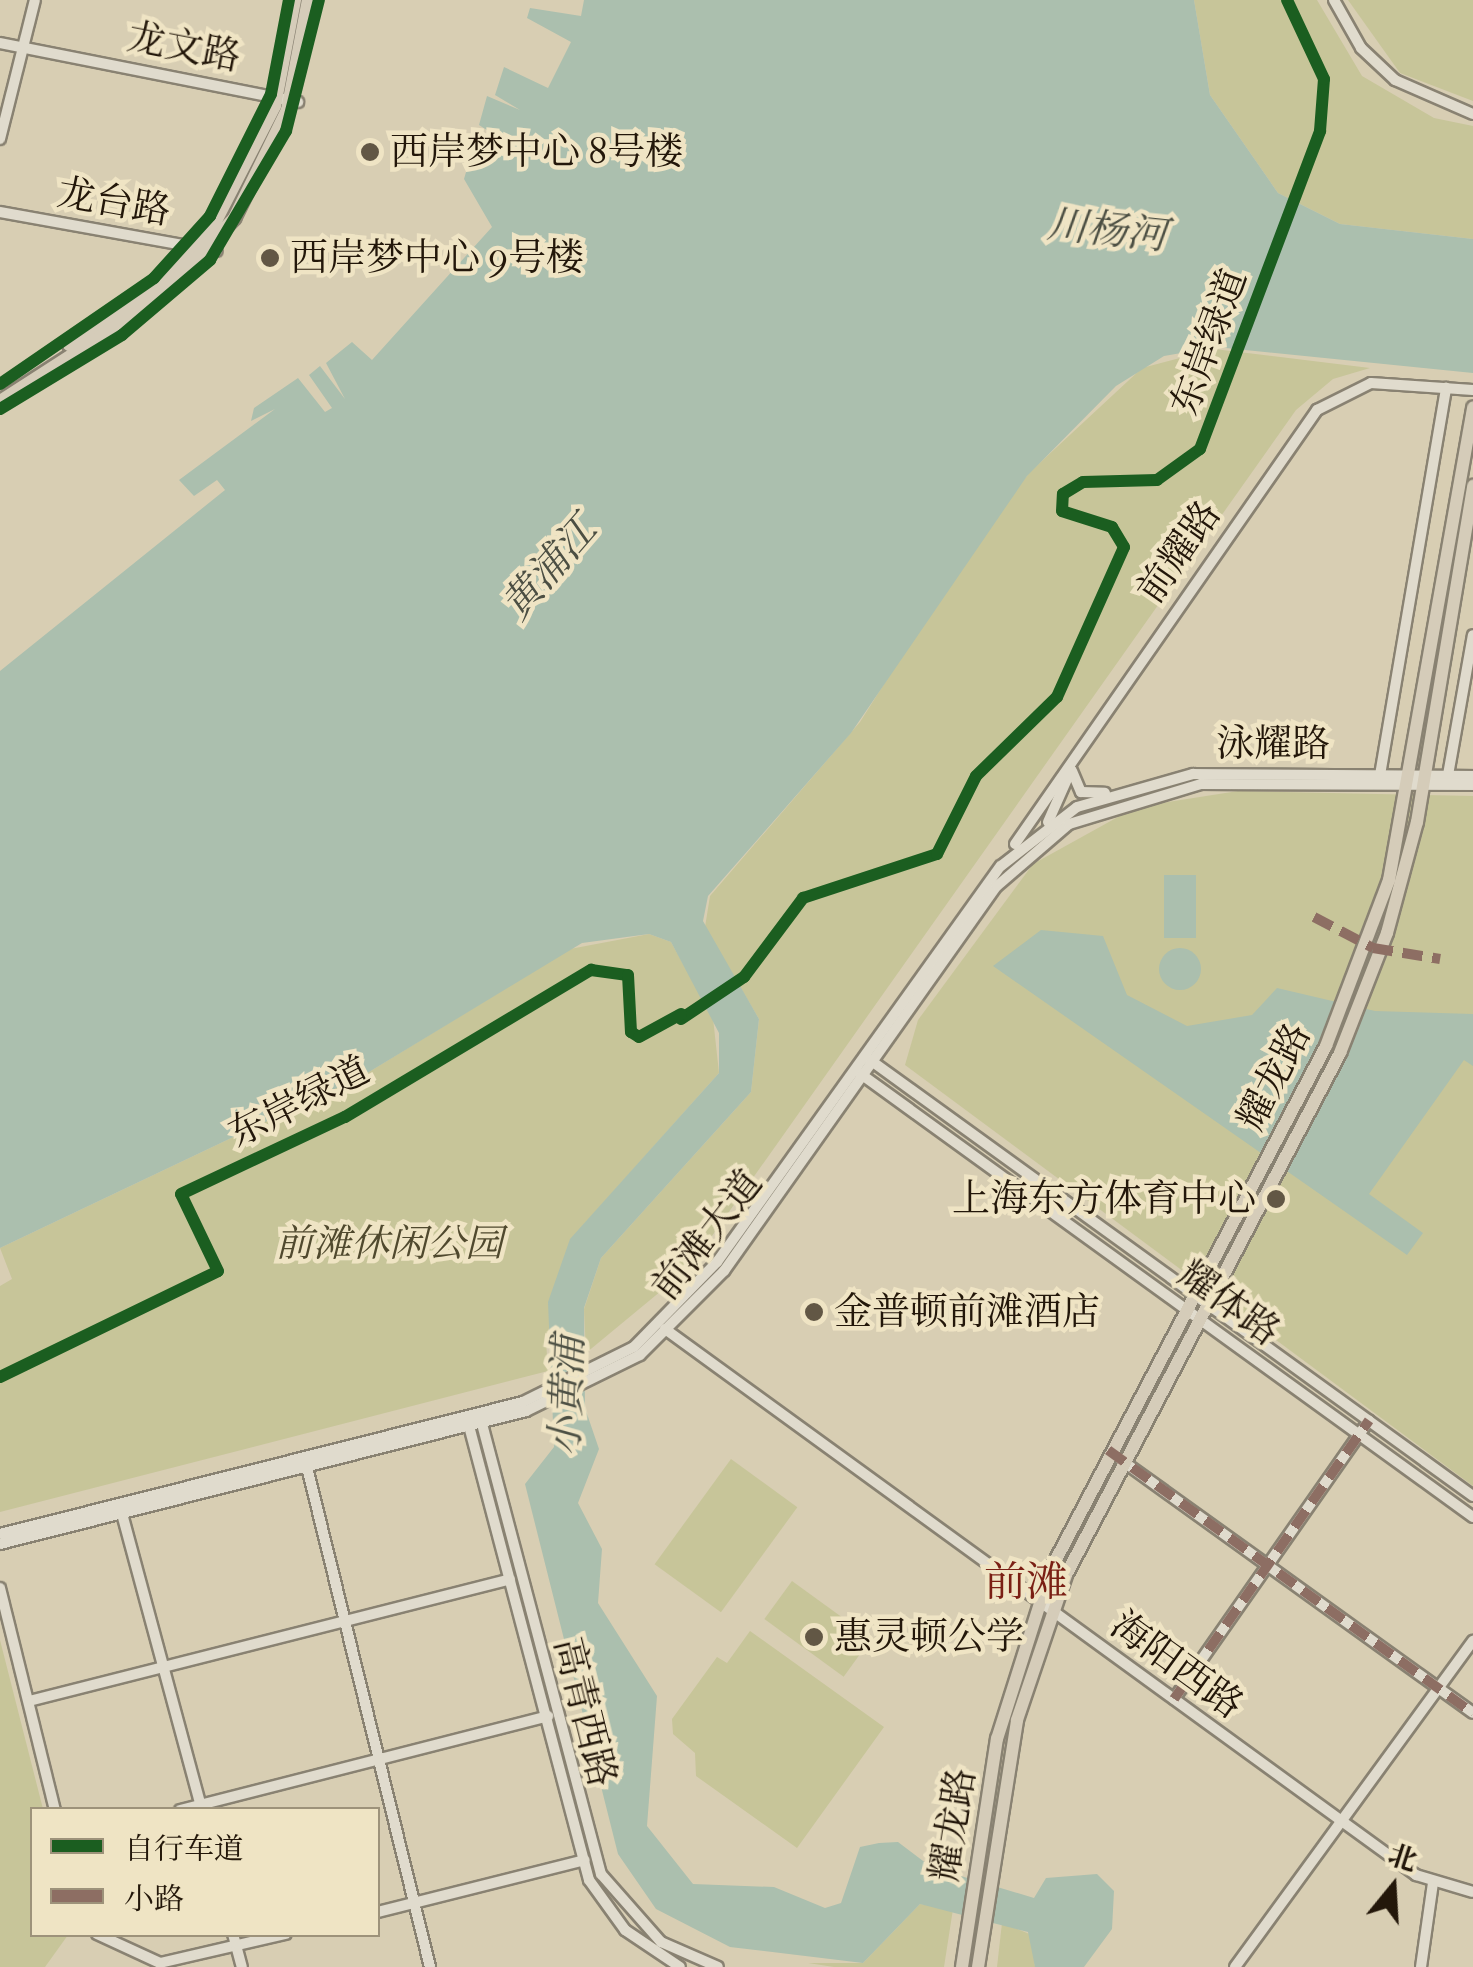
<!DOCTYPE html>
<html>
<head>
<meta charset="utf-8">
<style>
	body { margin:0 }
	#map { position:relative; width:1473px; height:1967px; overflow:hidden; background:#d8ceb3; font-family:"IM FELL French Canon","Noto Serif SC",serif }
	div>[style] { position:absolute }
	.green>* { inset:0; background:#c7c599; transform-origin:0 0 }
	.water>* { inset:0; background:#abbfae; transform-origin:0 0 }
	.round { border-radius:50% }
	.roads { filter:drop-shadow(2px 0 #898272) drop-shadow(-2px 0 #898272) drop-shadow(0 2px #898272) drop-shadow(0 -2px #898272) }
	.minor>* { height:10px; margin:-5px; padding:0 5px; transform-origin:5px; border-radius:5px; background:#e0dbcd }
	.major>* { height:12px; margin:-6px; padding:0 6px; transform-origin:6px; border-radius:6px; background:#d5ccb9 }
	.quiet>* { height:10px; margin-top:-5px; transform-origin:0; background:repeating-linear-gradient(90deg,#8d6e63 0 20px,transparent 0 30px) }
	.cycleway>* { height:12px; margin:-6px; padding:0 6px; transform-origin:6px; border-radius:6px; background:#1b5e20 }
	.dots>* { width:28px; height:28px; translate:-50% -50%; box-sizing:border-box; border:5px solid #efe4c4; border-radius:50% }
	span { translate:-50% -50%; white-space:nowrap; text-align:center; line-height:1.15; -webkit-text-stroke:9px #efe4c4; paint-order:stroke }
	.street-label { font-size:38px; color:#23170a }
	.poi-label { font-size:38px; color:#23170a }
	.left { translate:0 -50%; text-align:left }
	.right { translate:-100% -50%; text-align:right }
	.park-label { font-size:38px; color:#50492e; font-style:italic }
	.water-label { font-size:40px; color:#4c4f43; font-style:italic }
	.quarter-label { font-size:42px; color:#7a1f14 }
	.legend { position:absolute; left:30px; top:1807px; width:350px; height:130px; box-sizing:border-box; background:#efe4c4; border:2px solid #9d927a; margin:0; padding:12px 18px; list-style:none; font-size:30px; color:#23170a }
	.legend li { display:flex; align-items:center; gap:20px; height:50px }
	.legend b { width:50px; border:2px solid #9d927a }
	.north { position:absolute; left:1343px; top:1837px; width:100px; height:100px; -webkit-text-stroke:8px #efe4c4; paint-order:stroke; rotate:18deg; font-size:28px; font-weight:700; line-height:40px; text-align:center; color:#23170a }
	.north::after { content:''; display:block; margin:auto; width:35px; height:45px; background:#23170a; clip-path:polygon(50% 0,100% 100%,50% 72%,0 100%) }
</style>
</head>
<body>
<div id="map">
	<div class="green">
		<i style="clip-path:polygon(1194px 0,1317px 0,1362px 76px,1434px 118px,1473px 126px,1473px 239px,1340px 224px,1278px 193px,1210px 95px)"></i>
		<i style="clip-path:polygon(1348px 0,1473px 0,1473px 101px,1400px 73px)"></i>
		<i style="clip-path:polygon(1214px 349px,1370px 368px,1333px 379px,1296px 410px,690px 1267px,586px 1353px,584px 1309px,601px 1258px,751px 1092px,759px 1019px,705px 927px,710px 896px,860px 722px,972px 545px,1030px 472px,1142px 368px)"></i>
		<i style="clip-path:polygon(1238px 791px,1473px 796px,1473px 1486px,905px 1065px,918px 1020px,1033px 864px,1136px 807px)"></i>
		<i style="clip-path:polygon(649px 934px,671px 942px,713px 1018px,719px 1073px,570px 1240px,546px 1341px,548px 1371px,0 1512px,0 1286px,12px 1279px,0 1248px,364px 1075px,570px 949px)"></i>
		<i style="left:731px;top:1459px;width:82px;height:130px;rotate:36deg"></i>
		<i style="left:792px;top:1581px;width:98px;height:47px;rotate:36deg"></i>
		<i style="clip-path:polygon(750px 1631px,884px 1727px,797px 1848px,696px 1776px,695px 1753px,673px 1734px,672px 1719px,717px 1657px,727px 1663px)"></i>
		<i style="clip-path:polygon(0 1640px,43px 1809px,32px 1810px,32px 1934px,68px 1935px,45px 1967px,0 1967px)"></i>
		<i style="clip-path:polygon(920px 1904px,953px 1909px,944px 1967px,834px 1967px,808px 1963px,863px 1963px)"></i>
		<i style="clip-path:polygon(1002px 1923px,1032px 1935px,1035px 1967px,997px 1967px)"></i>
	</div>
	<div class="water">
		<i style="clip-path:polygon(584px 0,1194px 0,1210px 95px,1278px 193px,1340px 224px,1473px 239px,1473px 373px,1216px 347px,1164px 356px,1116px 386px,1027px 476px,851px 733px,708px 896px,703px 921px,759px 1019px,751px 1092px,601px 1258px,584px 1308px,585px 1408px,599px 1449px,578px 1503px,602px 1549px,598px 1603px,657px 1696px,647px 1826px,693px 1884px,774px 1887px,825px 1908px,841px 1903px,860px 1847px,879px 1843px,898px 1842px,931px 1867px,1034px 1898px,1046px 1878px,1097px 1874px,1114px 1891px,1112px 1929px,1084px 1967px,1035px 1967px,1028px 1932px,920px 1904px,863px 1963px,730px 1947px,656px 1909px,618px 1854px,525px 1484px,554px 1447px,548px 1302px,570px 1239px,719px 1073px,719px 1033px,671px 942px,649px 934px,582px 943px,364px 1075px,0 1248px,0 671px,225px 490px,217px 480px,194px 496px,179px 480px,275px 409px,251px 421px,254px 408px,298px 378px,325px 412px,332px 408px,309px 375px,320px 366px,345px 399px,326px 363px,352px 342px,372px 360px,492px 227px,464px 179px,478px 131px,527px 156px,479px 125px,487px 96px,520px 110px,495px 95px,504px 67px,548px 88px,571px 42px,527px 18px,530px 8px,581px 16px)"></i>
		<i style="left:1164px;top:875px;width:32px;height:63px"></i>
		<i style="clip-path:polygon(1041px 930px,1103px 936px,1127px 995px,1187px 1026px,1252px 1015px,1277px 988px,1375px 1011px,1473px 1014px,1473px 1066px,1464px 1060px,1369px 1194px,1423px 1233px,1407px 1255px,993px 966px)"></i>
		<i class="round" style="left:1159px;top:948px;width:42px;height:42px"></i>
	</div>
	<div class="roads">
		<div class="minor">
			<i style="left:1334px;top:0;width:55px;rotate:60.6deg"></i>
			<i style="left:1361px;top:48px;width:47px;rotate:43.3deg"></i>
			<i style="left:1395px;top:80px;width:85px;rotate:23.6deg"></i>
			<i style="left:0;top:43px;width:304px;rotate:11.2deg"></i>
			<i style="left:0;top:139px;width:143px;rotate:-75.9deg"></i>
			<i style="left:0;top:212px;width:220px;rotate:10.2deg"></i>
			<i style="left:1072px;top:771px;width:23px;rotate:67deg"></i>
			<i style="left:1081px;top:792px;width:24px;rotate:2deg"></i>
			<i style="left:1380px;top:775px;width:393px;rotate:-80.3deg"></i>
			<i style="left:1448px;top:775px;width:142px;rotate:-79.9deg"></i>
			<i style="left:1048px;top:822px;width:57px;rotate:-66.1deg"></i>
			<i style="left:1015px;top:844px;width:529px;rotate:-55.17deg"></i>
			<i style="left:1317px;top:410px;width:60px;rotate:-26.6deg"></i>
			<i style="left:1371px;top:383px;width:102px;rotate:3.9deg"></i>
			<i style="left:866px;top:1057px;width:749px;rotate:35.88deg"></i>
			<i style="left:858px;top:1072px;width:759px;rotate:35.89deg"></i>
			<i style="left:665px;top:1329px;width:929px;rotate:36.02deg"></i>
			<i style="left:1416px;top:1875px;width:59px;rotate:16.6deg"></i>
			<i style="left:481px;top:1420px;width:470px;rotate:75.2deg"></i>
			<i style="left:601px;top:1874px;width:91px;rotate:48.6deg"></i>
			<i style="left:661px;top:1942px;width:62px;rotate:23.7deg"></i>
			<i style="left:468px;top:1422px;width:474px;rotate:75.2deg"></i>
			<i style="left:589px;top:1880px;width:62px;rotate:54.2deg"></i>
			<i style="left:625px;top:1930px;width:66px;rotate:33.9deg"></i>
			<i style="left:1121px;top:1460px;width:433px;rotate:35.7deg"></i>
			<i style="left:306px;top:1463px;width:519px;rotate:76.18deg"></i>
			<i style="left:121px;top:1510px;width:308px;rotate:74.9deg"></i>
			<i style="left:0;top:1534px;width:539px;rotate:-14.17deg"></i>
			<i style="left:523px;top:1402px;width:124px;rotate:-26.4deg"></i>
			<i style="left:634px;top:1347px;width:119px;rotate:-45.7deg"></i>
			<i style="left:717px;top:1262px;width:487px;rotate:-54.4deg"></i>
			<i style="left:1001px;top:866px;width:96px;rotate:-37.8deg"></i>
			<i style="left:1077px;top:807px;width:121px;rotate:-15.9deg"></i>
			<i style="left:1193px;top:774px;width:280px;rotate:0.4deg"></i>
			<i style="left:0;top:1544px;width:543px;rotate:-14.19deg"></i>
			<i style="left:526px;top:1411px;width:127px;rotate:-26.2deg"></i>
			<i style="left:640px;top:1355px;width:119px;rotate:-45deg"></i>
			<i style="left:724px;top:1271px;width:472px;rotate:-54.7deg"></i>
			<i style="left:997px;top:886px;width:95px;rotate:-40.7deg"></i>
			<i style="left:1069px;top:824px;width:138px;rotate:-16.9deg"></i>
			<i style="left:1201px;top:784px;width:272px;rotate:0.2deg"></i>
			<i style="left:0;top:1588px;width:229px;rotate:76.1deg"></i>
			<i style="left:1174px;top:1699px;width:340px;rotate:-55deg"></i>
			<i style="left:29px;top:1701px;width:496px;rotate:-14.2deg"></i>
			<i style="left:180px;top:1810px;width:380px;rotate:-14.3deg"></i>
			<i style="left:378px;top:1912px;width:213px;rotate:-14.1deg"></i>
			<i style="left:97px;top:1934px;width:69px;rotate:24.7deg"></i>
			<i style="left:160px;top:1963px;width:129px;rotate:-13deg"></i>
			<i style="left:233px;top:1934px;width:34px;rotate:75deg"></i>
			<i style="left:1235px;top:1967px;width:404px;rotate:-53.9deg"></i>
			<i style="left:1421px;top:1967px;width:85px;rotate:-81.9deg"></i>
		</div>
		<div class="major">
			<i style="left:69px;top:345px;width:92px;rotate:-33.5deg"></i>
			<i style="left:146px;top:294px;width:93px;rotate:-44.6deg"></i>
			<i style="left:212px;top:229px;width:138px;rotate:-62.9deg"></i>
			<i style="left:275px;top:106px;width:108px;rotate:-79.3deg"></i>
			<i style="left:0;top:401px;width:184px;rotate:-32.8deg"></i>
			<i style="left:155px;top:301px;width:115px;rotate:-46.4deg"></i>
			<i style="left:234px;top:218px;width:120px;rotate:-63.9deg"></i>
			<i style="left:287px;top:110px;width:112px;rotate:-79.2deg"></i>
			<i style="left:962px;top:1967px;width:231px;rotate:-81.3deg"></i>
			<i style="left:997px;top:1739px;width:178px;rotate:-72.4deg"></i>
			<i style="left:1051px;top:1569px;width:591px;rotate:-62.26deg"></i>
			<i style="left:1326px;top:1046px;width:178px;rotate:-69.2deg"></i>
			<i style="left:1389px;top:880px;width:480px;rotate:-79.9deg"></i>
			<i style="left:978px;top:1967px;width:250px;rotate:-81deg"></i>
			<i style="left:1017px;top:1720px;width:153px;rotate:-71.3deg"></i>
			<i style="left:1066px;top:1575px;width:590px;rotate:-62.3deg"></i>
			<i style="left:1340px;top:1053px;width:129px;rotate:-68.6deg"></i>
			<i style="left:1387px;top:933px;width:115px;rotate:-74.9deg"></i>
			<i style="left:1417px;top:822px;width:341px;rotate:-80.5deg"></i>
		</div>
	</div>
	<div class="quiet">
		<i style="left:1314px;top:917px;width:67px;rotate:27.7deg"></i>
		<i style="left:1373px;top:948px;width:68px;rotate:9.3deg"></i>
		<i style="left:1108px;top:1450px;width:450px;rotate:35.8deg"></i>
		<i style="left:1174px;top:1699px;width:340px;rotate:-55deg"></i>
	</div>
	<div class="cycleway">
		<i style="left:0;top:384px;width:187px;rotate:-34.5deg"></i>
		<i style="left:154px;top:278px;width:84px;rotate:-47.9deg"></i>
		<i style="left:210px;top:216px;width:136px;rotate:-63.4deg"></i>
		<i style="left:271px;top:94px;width:96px;rotate:-79.2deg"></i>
		<i style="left:0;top:409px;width:143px;rotate:-31.2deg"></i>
		<i style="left:122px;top:335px;width:116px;rotate:-40.4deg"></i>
		<i style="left:210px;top:260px;width:150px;rotate:-59.5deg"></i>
		<i style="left:286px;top:131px;width:135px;rotate:-75.9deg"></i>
		<i style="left:681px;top:1019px;width:76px;rotate:-33.7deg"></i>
		<i style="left:744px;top:977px;width:99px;rotate:-53.2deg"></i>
		<i style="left:803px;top:898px;width:141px;rotate:-18.2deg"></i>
		<i style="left:937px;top:854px;width:87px;rotate:-63.4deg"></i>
		<i style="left:976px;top:776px;width:113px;rotate:-44.3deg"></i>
		<i style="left:1057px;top:697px;width:164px;rotate:-65.9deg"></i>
		<i style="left:1124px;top:547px;width:23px;rotate:-121deg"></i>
		<i style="left:1112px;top:527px;width:52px;rotate:-162.3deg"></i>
		<i style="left:1062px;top:511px;width:17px;rotate:-87deg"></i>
		<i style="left:1063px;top:494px;width:23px;rotate:-31deg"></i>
		<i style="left:1083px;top:482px;width:74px;rotate:-1.5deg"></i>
		<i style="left:1157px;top:480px;width:53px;rotate:-35.8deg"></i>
		<i style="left:1200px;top:449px;width:340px;rotate:-69.3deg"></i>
		<i style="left:1320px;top:131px;width:52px;rotate:-85.6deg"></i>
		<i style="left:1324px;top:79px;width:87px;rotate:-115.1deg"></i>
		<i style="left:0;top:1377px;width:242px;rotate:-25.9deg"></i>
		<i style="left:218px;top:1271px;width:85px;rotate:-115.7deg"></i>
		<i style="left:181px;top:1194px;width:181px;rotate:-25.2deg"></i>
		<i style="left:345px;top:1117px;width:287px;rotate:-30.9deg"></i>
		<i style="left:591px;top:970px;width:37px;rotate:8deg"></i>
		<i style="left:628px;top:975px;width:57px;rotate:87deg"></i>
		<i style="left:631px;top:1032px;width:9px;rotate:32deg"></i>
		<i style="left:639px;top:1037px;width:48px;rotate:-28.7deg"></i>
	</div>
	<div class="dots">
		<i style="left:370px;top:152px;background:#625745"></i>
		<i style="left:270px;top:258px;background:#625745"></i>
		<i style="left:1276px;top:1199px;background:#625745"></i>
		<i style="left:814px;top:1312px;background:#625745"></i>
		<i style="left:814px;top:1637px;background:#625745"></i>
	</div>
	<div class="street-label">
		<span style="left:184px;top:47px;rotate:11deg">龙文路</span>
		<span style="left:114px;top:202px;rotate:10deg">龙台路</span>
		<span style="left:1209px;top:342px;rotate:-70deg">东岸绿道</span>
		<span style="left:1179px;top:552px;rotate:-55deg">前耀路</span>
		<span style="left:1273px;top:744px">泳耀路</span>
		<span style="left:1274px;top:1077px;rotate:-63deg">耀龙路</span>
		<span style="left:299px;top:1102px;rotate:-27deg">东岸绿道</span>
		<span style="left:707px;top:1235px;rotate:-52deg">前滩大道</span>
		<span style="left:1229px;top:1303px;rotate:36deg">耀体路</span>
		<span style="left:1177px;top:1665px;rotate:36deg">海阳西路</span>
		<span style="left:585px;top:1712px;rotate:76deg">高青西路</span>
		<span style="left:953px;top:1825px;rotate:-81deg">耀龙路</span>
	</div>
	<div class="poi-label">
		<span class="left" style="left:390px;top:152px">西岸梦中心 8号楼</span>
		<span class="left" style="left:290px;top:258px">西岸梦中心 9号楼</span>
		<span class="right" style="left:1256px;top:1199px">上海东方体育中心</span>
		<span class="left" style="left:834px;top:1312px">金普顿前滩酒店</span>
		<span class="left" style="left:834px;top:1637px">惠灵顿公学</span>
	</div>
	<div class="park-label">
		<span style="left:389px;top:1244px">前滩休闲公园</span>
	</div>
	<div class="water-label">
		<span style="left:1107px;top:230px;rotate:6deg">川杨河</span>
		<span style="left:549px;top:568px;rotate:-49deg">黄浦江</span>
		<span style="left:567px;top:1396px;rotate:-88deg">小黄浦</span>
	</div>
	<div class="quarter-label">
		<span style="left:1026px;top:1583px">前滩</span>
	</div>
	<ul class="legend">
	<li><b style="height:12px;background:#1b5e20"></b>自行车道</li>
	<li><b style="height:12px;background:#8d6e63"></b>小路</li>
	</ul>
	<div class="north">北</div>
</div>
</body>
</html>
